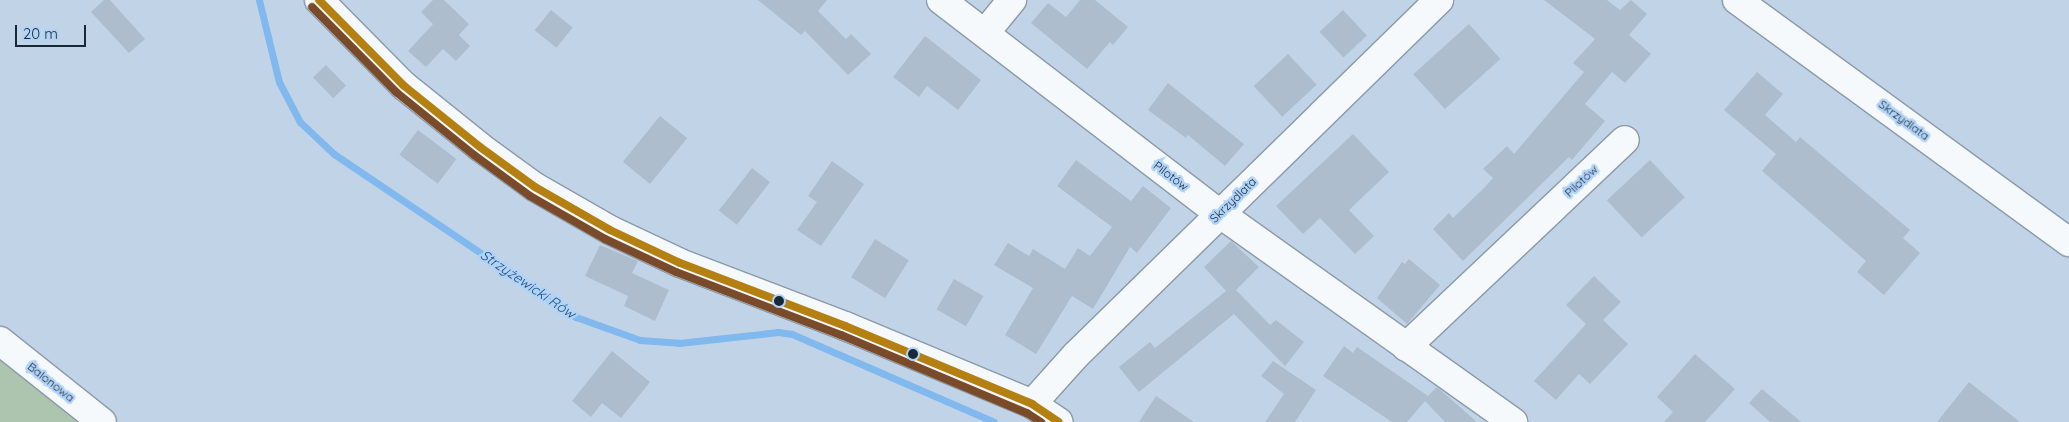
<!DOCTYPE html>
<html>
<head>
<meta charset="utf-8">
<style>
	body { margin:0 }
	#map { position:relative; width:2069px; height:422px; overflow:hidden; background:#c1d4e7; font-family:Quicksand,sans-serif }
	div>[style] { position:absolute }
	.green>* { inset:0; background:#adc5ae }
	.stream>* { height:7px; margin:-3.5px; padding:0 3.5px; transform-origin:3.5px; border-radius:3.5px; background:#81b8ee }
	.building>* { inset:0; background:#adbdce; transform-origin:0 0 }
	.roads { filter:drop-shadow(1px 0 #899aa9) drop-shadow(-1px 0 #899aa9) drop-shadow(0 1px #899aa9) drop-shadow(0 -1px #899aa9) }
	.minor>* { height:28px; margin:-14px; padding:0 14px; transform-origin:14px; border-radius:14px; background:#f6f9fb }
	.bus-1>* { height:8px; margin:-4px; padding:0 4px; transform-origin:4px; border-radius:4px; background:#b48011 }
	.bus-2>* { height:8px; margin:-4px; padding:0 4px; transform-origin:4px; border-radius:4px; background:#7a4b2a }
	.dots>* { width:14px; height:14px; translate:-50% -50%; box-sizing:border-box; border:2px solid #b1d3f7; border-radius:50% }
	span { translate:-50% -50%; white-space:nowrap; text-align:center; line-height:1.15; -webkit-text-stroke:5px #b1d3f7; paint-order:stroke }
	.street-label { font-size:12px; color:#182839 }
	.water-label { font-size:14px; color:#1e507d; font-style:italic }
	.scale { position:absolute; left:15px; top:25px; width:71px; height:22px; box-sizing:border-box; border:2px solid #182839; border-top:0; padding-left:6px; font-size:15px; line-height:18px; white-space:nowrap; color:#182839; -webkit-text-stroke:4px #b1d3f7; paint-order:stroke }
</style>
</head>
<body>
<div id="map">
	<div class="green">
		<i style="clip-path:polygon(0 341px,102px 422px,0 422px)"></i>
	</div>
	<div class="stream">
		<i style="left:259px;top:0;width:84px;rotate:76.3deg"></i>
		<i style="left:279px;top:82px;width:45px;rotate:62.3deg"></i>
		<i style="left:300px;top:122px;width:47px;rotate:43.3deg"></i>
		<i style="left:334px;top:154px;width:292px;rotate:34deg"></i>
		<i style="left:576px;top:317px;width:68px;rotate:19.8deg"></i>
		<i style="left:640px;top:340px;width:39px;rotate:4deg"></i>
		<i style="left:679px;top:343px;width:100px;rotate:-6.3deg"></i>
		<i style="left:778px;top:332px;width:14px;rotate:8deg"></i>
		<i style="left:792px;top:334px;width:220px;rotate:23.5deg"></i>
	</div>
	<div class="building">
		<i style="clip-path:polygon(104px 0,110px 0,145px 39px,129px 53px,91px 12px)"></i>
		<i style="clip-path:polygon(433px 0,444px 0,469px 24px,459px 35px,470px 46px,456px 61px,443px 49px,426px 67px,408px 51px,433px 24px,421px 12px)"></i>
		<i style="clip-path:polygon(758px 0,827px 0,818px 11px,846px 39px,851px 34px,871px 54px,848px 75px,805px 31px,801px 35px)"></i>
		<i style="clip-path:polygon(1080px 0,1095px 0,1128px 27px,1113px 45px,1110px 42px,1087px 69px,1031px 23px,1048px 3px,1066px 17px)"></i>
		<i style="clip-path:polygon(1544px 0,1607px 0,1620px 10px,1631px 0,1647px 14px,1629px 35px,1651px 54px,1625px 83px,1612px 72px,1585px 104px,1605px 121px,1572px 160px,1569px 157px,1463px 261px,1433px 229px,1449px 213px,1453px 218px,1485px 187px,1493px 178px,1483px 169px,1507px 146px,1514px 154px,1584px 72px,1573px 63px,1595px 39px)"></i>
		<i style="left:551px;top:10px;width:28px;height:26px;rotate:39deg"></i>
		<i style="left:1343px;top:10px;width:35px;height:32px;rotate:47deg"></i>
		<i style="left:1469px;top:24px;width:47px;height:75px;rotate:48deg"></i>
		<i style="clip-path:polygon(925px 36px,981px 80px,958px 110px,927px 86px,919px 97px,893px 77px)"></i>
		<i style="left:1288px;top:54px;width:42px;height:47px;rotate:47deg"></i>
		<i style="left:326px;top:65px;width:29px;height:18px;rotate:46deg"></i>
		<i style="clip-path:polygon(1757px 72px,1783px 94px,1765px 115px,1796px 142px,1800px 137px,1910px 230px,1903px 238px,1920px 253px,1884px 295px,1857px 272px,1866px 261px,1762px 171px,1776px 154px,1724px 110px)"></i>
		<i style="clip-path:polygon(1168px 83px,1244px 144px,1225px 166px,1188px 135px,1186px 138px,1148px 110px)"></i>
		<i style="left:660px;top:116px;width:35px;height:59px;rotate:39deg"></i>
		<i style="left:418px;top:130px;width:48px;height:31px;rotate:37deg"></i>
		<i style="clip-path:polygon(1353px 134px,1389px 172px,1349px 210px,1374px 236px,1355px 254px,1320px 218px,1303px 234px,1276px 206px)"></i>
		<i style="clip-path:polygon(1076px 160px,1131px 201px,1143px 186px,1171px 208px,1137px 253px,1130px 247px,1093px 309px,1072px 296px,1036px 354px,1005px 335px,1033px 288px,994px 265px,1008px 243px,1029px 256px,1033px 249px,1065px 269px,1078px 248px,1090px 256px,1112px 227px,1057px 186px)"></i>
		<i style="left:1650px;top:160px;width:51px;height:59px;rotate:47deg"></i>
		<i style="clip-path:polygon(832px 161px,864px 184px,821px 246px,797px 230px,817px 202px,808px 196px)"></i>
		<i style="left:752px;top:168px;width:23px;height:54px;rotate:38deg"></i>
		<i style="left:875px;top:239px;width:40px;height:45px;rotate:32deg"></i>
		<i style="clip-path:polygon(1231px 241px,1259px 267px,1236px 290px,1270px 325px,1276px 320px,1304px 342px,1285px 366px,1234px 314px,1139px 392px,1119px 367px,1150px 342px,1155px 348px,1226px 291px,1204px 267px)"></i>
		<i style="clip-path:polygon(600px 245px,638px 261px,632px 273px,669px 290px,655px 321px,624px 306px,628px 296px,585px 276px)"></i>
		<i style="clip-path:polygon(1409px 259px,1440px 285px,1407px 324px,1377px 298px,1402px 262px,1405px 264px)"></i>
		<i style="clip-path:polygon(1594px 276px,1621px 302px,1603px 320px,1628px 344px,1590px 384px,1579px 374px,1556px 400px,1534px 381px,1586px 324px,1566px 305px)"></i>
		<i style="left:954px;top:279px;width:34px;height:35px;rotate:30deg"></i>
		<i style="clip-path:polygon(1344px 346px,1353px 353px,1357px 347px,1428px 396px,1437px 387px,1477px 422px,1445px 422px,1425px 401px,1407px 422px,1392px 422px,1323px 376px)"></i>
		<i style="clip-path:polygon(612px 351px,650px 382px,621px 418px,602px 403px,591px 417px,572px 401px)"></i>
		<i style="clip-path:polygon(1695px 354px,1735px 389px,1705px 422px,1664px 422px,1673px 412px,1657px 397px)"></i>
		<i style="clip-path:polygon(1273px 361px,1316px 390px,1295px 422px,1265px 422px,1284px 394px,1261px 376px)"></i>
		<i style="clip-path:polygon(1969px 382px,2020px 422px,1937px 422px)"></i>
		<i style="clip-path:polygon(1762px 389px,1801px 422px,1770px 422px,1749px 403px)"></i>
		<i style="clip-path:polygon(1156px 396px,1194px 422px,1139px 422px)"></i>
	</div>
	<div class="roads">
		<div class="minor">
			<i style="left:319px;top:0;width:120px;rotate:45.3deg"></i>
			<i style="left:403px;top:85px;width:99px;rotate:38.8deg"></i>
			<i style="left:480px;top:147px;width:68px;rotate:36deg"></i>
			<i style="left:535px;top:187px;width:86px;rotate:29.8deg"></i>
			<i style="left:610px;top:230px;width:77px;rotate:25.2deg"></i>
			<i style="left:680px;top:263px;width:177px;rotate:20.9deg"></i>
			<i style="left:845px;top:326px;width:203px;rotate:22.6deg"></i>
			<i style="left:1032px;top:404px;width:32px;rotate:34deg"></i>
			<i style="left:941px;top:0;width:350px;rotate:37.5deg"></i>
			<i style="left:1219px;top:213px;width:361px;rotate:35.4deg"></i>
			<i style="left:1737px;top:0;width:411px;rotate:36.1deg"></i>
			<i style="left:985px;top:33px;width:43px;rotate:-50.7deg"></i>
			<i style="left:0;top:341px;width:130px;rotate:38.5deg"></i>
			<i style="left:1406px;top:347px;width:301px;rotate:-43.4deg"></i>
			<i style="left:1032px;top:404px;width:66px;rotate:-48.1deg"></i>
			<i style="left:1076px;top:355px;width:508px;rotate:-44.36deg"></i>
		</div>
	</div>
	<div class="bus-1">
		<i style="left:319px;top:0;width:120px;rotate:45.3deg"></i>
		<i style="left:403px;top:85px;width:99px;rotate:38.8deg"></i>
		<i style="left:480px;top:147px;width:68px;rotate:36deg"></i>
		<i style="left:535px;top:187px;width:86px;rotate:29.8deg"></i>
		<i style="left:610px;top:230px;width:77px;rotate:25.2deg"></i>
		<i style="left:680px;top:263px;width:177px;rotate:20.9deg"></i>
		<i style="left:845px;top:326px;width:203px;rotate:22.6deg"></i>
		<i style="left:1032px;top:404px;width:32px;rotate:34deg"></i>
	</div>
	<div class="bus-2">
		<i style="left:312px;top:7px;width:120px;rotate:45.3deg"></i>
		<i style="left:396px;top:92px;width:100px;rotate:38.9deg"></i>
		<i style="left:474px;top:155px;width:69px;rotate:36.2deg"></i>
		<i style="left:530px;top:196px;width:86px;rotate:29.8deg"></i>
		<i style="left:605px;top:239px;width:78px;rotate:24.9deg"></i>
		<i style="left:676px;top:272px;width:177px;rotate:20.9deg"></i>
		<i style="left:841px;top:335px;width:202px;rotate:22.8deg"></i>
		<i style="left:1027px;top:413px;width:17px;rotate:33deg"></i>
	</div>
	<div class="dots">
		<i style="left:779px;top:301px;background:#182839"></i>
		<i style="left:913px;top:354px;background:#182839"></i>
	</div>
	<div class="street-label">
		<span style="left:1904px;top:120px;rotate:36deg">Skrzydlata</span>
		<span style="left:1171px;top:176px;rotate:37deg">Pilotów</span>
		<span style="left:1581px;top:181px;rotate:-43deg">Pilotów</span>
		<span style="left:1233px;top:200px;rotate:-44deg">Skrzydlata</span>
		<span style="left:51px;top:382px;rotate:38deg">Balonowa</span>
	</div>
	<div class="water-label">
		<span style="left:528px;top:284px;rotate:34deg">Strzyżewicki Rów</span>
	</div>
	<div class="scale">20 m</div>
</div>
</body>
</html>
